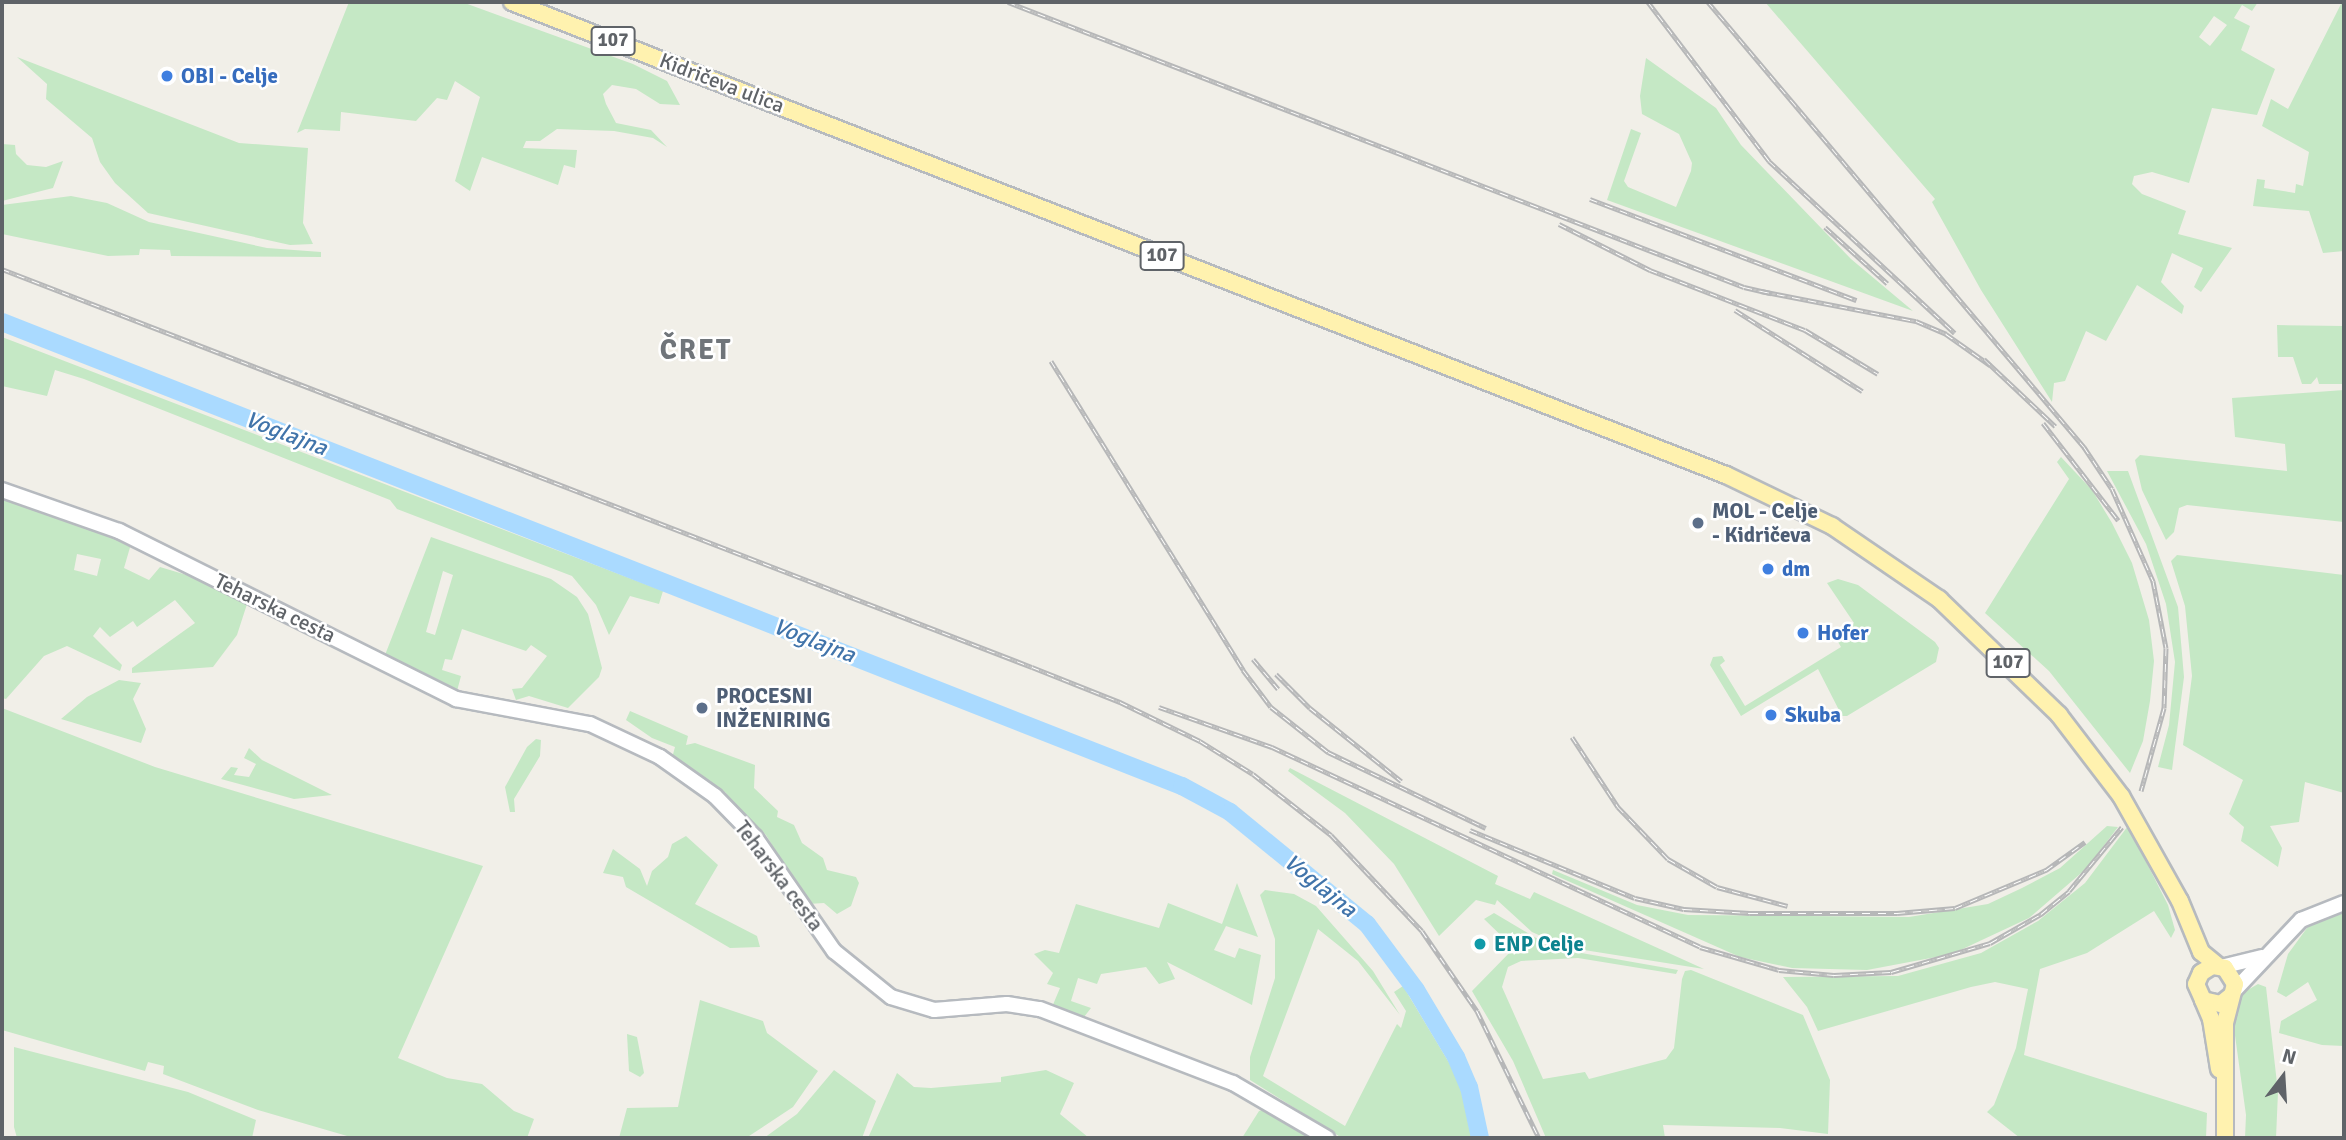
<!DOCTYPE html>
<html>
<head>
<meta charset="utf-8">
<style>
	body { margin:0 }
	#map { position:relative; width:2346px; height:1140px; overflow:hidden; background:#f1efe8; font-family:Signika,sans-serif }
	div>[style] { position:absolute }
	.green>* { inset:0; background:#c5e8c5 }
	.river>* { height:18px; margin:-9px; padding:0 9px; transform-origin:9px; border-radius:9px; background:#aadaff }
	.roads { filter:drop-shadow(2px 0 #b6babf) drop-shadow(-2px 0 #b6babf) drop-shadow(0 2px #b6babf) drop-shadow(0 -2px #b6babf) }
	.secondary>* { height:14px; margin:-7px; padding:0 7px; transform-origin:7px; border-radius:7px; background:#fff }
	.primary>* { height:16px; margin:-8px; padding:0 8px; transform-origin:8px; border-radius:8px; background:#fff2af }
	.rail>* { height:5px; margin-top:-2.5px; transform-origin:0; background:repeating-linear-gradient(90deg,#fff 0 8px,#b6b7b8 0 16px); box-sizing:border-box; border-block:2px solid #b6b7b8 }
	.dots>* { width:19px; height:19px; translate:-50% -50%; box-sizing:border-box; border:4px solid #fff; border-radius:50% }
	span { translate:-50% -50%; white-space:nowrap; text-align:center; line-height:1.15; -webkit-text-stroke:5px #fff; paint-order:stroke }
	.shield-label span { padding:2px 5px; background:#fff; border:2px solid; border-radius:5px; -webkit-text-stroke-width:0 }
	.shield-label { font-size:19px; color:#5f6368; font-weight:700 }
	.shop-label { font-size:21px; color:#366cbe; font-weight:700 }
	.left { translate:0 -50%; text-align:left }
	.street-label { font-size:21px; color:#5f6368 }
	.service-label { font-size:21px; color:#4e5e75; font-weight:700 }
	.culture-label { font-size:21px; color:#0d838f; font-weight:700 }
	.water-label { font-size:23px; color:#4174aa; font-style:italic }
	.district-label { font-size:28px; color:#70757a; font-weight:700; letter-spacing:2px }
	.frame { position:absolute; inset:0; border:4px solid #5f6368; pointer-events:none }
	.north { position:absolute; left:2248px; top:1042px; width:70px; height:70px; -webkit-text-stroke:5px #fff; paint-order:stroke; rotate:17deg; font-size:19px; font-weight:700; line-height:28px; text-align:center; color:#5f6368 }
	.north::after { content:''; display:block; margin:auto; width:24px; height:32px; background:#5f6368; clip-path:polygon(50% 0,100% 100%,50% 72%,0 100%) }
</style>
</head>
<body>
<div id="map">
	<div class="green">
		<i style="clip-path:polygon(349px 2px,462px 2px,633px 64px,667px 81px,680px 105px,660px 104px,636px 89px,612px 85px,603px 94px,606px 104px,616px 123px,651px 130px,667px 147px,653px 138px,614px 131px,557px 129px,540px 141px,526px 141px,523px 148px,577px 150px,575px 168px,564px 165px,558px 185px,482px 157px,470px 191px,455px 181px,480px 97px,455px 81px,447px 100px,437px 98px,416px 121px,341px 112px,340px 131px,305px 129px,297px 133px)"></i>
		<i style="clip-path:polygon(evenodd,1765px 2px,2258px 2px,2252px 11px,2242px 5px,2234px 18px,2250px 26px,2241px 50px,2275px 69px,2257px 115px,2212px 108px,2189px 183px,2152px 172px,2134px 176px,2132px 184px,2142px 194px,2186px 211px,2178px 234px,2232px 248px,2201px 292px,2194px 287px,2203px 268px,2172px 253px,2161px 282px,2184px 306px,2182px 314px,2137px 285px,2106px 341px,2086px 331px,2065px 381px,2054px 383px,2052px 402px,1981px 290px,1932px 202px,1935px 199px,1765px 2px,2214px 16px,2227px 25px,2210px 46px,2199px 37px,2214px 16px)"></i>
		<i style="clip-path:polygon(2342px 2px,2344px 251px,2323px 253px,2309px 211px,2253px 206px,2257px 179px,2265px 180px,2264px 188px,2295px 193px,2296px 184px,2303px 186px,2309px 152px,2262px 126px,2271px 99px,2288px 109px)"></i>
		<i style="clip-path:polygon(17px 57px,239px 143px,308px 148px,303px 223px,313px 244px,290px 245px,148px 213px,115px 183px,100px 162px,92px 138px,46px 99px,47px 84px)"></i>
		<i style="clip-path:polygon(1646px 58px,1716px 108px,1741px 145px,1851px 259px,1913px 311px,1607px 200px,1631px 129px,1641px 133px,1624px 181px,1628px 187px,1676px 207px,1691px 171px,1692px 163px,1679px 134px,1642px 114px,1640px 96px)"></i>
		<i style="clip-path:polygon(2px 144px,15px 145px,16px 154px,27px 165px,46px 167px,63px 161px,53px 188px,2px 201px)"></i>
		<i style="clip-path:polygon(71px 196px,107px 203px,149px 222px,267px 248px,321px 252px,321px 257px,171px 256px,170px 250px,140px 249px,139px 255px,108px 256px,2px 234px,2px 205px)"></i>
		<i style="clip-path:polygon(2277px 325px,2344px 326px,2344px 384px,2319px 384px,2317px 377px,2311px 384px,2302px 384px,2293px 357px,2278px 357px)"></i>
		<i style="clip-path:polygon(2px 337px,663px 591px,659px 604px,630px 596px,609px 635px,596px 605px,572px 576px,397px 509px,390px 500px,84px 379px,55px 370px,47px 396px,2px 386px)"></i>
		<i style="clip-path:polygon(2344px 390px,2344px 522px,2187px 505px,2179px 508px,2174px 532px,2166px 540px,2142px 490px,2135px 460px,2140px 455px,2287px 471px,2285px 444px,2235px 437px,2232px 398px)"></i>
		<i style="clip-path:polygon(2061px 457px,2092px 490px,2112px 523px,2132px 563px,2149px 620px,2154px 661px,2150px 701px,2143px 741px,2130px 773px,2049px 671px,1985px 613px,2069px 479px,2057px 462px)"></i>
		<i style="clip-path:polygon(2107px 471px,2128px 471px,2178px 607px,2184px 677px,2172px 770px,2158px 767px,2169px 725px,2175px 662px,2166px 604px,2146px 544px)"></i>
		<i style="clip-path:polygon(evenodd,2px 494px,131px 544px,124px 568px,149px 580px,160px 567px,200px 579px,248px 601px,237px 635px,213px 667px,132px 673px,132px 668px,195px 623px,175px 600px,137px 627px,133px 621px,110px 637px,100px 627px,93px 636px,122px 665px,120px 671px,67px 646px,44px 656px,6px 699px,2px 698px,2px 494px,77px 554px,101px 559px,97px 576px,74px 570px,77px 554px)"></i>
		<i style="clip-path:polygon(evenodd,431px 537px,551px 579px,577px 597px,588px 614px,602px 668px,599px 677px,568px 708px,529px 696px,516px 700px,512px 689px,522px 688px,547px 656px,531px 645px,526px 651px,462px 629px,452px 660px,445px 659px,442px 670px,461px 676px,457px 691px,385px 655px,431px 537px,443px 571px,453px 575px,435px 635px,426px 632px,443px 571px)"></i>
		<i style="clip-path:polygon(2177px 555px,2344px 575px,2344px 793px,2305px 782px,2299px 822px,2270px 826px,2282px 848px,2278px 867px,2241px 841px,2244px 827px,2229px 814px,2243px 780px,2183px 745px,2192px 676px,2185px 606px,2171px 561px)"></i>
		<i style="clip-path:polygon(1838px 579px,1858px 585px,1935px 642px,1939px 648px,1936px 662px,1847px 716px,1842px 716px,1818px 669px,1741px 716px,1710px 665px,1713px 657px,1722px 656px,1725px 661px,1720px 665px,1745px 706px,1841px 647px,1834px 635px,1854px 623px,1827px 583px)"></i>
		<i style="clip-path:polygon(119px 680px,141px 683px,133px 699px,146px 729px,141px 743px,61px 719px,87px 697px)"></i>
		<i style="clip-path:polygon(2px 708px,155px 767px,483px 866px,398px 1058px,447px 1078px,482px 1084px,514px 1111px,534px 1119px,527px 1138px,354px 1138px,258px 1110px,163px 1074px,164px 1066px,148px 1062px,145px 1071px,2px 1030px)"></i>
		<i style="clip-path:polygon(630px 711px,688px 736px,686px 745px,695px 743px,755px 765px,754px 788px,778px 811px,777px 817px,794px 825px,802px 843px,823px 858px,827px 870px,856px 877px,859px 883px,851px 906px,837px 914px,824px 903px,808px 904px,766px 835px,743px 817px,725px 792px,715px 790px,672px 758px,675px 747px,652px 738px,626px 720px)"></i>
		<i style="clip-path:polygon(536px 739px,541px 740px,540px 756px,514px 799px,515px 812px,510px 812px,505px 787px,527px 747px)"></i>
		<i style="clip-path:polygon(249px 748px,262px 760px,332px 795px,294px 799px,221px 779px,231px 767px,238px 768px,234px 775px,249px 777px,256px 764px,244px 758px)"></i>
		<i style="clip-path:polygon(1290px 768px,1498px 876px,1495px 884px,1530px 899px,1534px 892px,1704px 969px,1565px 947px,1532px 932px,1497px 900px,1495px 905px,1476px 900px,1439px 936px,1394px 864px,1345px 813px,1288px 771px)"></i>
		<i style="clip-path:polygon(2107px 826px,2118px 827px,2087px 868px,2029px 918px,1952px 954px,1867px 970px,1792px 968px,1740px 957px,1552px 874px,1553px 870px,1637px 905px,1688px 915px,1909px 917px,1988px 904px,2022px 888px,2060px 868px)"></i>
		<i style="clip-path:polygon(2128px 826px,2168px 905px,2175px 930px,2171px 938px,2154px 911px,2087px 953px,2040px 969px,2024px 1055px,2207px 1113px,2206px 1138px,2020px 1138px,1987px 1112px,1994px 1105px,2016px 1048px,2028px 989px,1995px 982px,1971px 987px,1818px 1031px,1807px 1007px,1783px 977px,1898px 976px,1981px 953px,2038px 921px,2085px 883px)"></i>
		<i style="clip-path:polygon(686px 836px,718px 865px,695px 904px,757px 936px,760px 947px,730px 948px,626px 887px,623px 877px,603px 873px,613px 849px,640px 869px,647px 886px,652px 871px,668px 857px,672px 844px)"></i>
		<i style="clip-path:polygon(1237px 883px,1258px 937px,1226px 926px,1214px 950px,1235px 958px,1239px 948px,1261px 955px,1252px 1005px,1167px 962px,1175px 979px,1159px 984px,1146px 967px,1101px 974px,1097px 984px,1078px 978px,1071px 1001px,1091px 1008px,1084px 1017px,1052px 1007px,1060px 988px,1047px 984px,1053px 973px,1034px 954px,1045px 950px,1059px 953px,1076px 904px,1159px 928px,1168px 903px,1222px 924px)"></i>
		<i style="clip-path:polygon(1265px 890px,1294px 894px,1316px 906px,1373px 971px,1400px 1015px,1358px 961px,1318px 929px,1263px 1076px,1345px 1126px,1397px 1024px,1401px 1028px,1406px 1011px,1394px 992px,1403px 986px,1460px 1081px,1472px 1138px,1342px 1138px,1250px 1080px,1250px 1057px,1275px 978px,1275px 939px,1260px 895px)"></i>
		<i style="clip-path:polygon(2344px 912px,2344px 1046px,2322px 1045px,2279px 1033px,2281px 1021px,2317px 1000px,2308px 982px,2286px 997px,2277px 992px,2288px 954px,2307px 928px,2320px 918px)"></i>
		<i style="clip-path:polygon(1494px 913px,1553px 948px,1678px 970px,1676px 974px,1578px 958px,1521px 961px,1508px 967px,1502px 987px,1543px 1079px,1585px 1072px,1589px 1079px,1666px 1059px,1674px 1048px,1682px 979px,1685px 971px,1691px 970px,1803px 1015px,1830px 1080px,1828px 1134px,1780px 1128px,1663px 1125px,1665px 1138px,1546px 1138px,1513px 1061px,1472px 991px,1514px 948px,1484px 919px)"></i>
		<i style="clip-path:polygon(2258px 984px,2266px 987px,2278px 1092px,2276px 1138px,2245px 1138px,2246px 1115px,2233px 1021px,2239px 995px)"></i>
		<i style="clip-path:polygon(700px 1000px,763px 1021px,767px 1033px,818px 1071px,793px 1107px,746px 1138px,619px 1138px,627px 1108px,678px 1107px)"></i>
		<i style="clip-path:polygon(627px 1034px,637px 1037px,644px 1073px,640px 1077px,629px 1071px)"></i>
		<i style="clip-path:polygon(14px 1047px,188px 1092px,256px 1120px,252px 1138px,17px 1138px,14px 1127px)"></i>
		<i style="clip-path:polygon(834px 1070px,876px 1101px,862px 1138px,764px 1138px,797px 1114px)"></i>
		<i style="clip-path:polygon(1046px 1070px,1074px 1083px,1060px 1114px,1089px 1138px,868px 1138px,897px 1073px,914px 1087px,931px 1088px,1001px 1082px,1001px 1077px)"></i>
		<i style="clip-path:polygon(1265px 1109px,1314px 1138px,1242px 1138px,1259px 1111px)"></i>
	</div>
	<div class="river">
		<i style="left:2px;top:322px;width:1268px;rotate:21.47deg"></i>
		<i style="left:1182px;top:786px;width:55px;rotate:28.4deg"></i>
		<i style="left:1230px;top:812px;width:177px;rotate:39.3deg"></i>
		<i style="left:1367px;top:924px;width:82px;rotate:53.4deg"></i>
		<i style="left:1416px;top:990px;width:78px;rotate:59.2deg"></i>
		<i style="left:1456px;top:1057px;width:33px;rotate:67deg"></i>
		<i style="left:1469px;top:1087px;width:52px;rotate:77.8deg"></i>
	</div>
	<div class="roads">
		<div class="secondary">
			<i style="left:2px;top:490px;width:124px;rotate:19.3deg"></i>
			<i style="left:119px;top:531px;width:377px;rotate:26.5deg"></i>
			<i style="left:456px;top:699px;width:136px;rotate:10.6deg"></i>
			<i style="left:590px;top:724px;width:77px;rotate:25.2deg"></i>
			<i style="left:660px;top:757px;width:67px;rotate:35.3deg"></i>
			<i style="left:715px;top:796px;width:57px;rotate:45.7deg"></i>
			<i style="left:755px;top:837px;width:139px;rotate:55.3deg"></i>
			<i style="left:834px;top:951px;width:73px;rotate:38.9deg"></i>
			<i style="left:891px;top:997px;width:45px;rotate:16.8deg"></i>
			<i style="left:934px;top:1010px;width:73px;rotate:-4.7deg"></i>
			<i style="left:1007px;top:1004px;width:33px;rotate:9deg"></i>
			<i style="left:1040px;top:1009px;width:207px;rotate:21deg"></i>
			<i style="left:1233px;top:1083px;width:109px;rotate:30.3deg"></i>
			<i style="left:2221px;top:967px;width:42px;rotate:-13.7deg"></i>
			<i style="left:2234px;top:991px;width:98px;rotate:-46.7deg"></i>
			<i style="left:2301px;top:920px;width:46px;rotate:-21.6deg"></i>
		</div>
		<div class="primary">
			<i style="left:512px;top:2px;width:1303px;rotate:21.29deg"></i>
			<i style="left:1726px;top:475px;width:118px;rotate:25.7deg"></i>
			<i style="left:1832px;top:526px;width:130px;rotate:34.3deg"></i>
			<i style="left:1939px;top:599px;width:167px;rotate:44deg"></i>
			<i style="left:2059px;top:715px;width:102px;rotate:52.6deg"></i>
			<i style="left:2121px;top:796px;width:120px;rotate:60.7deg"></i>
			<i style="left:2180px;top:901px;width:55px;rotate:67.6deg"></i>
			<i style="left:2201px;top:952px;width:22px;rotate:39deg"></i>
			<i style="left:2203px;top:1000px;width:21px;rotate:67deg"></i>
			<i style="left:2211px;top:1019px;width:51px;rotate:80.9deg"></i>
			<i style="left:2225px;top:1138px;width:115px;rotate:-90deg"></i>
			<i style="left:2225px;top:1023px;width:40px;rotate:-75.6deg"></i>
			<i style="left:2235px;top:984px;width:19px;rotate:-122deg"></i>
			<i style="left:2225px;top:968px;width:13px;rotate:-171deg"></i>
			<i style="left:2212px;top:966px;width:13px;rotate:148deg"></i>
			<i style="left:2201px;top:973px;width:12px;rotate:114deg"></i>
			<i style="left:2196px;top:984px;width:17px;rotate:66deg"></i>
			<i style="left:2203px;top:1000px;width:18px;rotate:13deg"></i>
			<i style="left:2221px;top:1004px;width:13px;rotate:-39deg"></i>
		</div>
	</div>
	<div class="rail">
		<i style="left:1008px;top:2px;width:789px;rotate:21.17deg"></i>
		<i style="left:1744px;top:287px;width:28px;rotate:13deg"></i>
		<i style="left:1648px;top:2px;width:200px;rotate:52.7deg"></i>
		<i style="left:1769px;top:161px;width:253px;rotate:42.8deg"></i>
		<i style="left:1708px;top:2px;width:583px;rotate:49.8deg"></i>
		<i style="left:2084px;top:447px;width:50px;rotate:56.3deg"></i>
		<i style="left:2112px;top:489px;width:101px;rotate:66deg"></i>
		<i style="left:2153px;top:581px;width:68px;rotate:79deg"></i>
		<i style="left:2166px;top:648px;width:60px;rotate:91.9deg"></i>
		<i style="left:2164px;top:708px;width:86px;rotate:105.5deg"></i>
		<i style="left:1590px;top:199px;width:285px;rotate:20.8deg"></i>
		<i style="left:1559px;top:224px;width:102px;rotate:26.8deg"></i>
		<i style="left:1650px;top:270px;width:166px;rotate:21.2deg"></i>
		<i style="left:1805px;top:330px;width:85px;rotate:31.1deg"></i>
		<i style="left:1825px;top:227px;width:84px;rotate:42.1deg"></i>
		<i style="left:2px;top:269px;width:1104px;rotate:21.13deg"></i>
		<i style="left:1032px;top:667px;width:95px;rotate:21.7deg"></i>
		<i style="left:1120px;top:702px;width:89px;rotate:26deg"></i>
		<i style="left:1200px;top:741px;width:62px;rotate:31.9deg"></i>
		<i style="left:1253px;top:774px;width:99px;rotate:38deg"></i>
		<i style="left:1331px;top:835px;width:132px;rotate:46.5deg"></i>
		<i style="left:1422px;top:931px;width:97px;rotate:55.5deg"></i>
		<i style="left:1477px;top:1011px;width:141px;rotate:64deg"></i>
		<i style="left:1761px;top:291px;width:158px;rotate:11deg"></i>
		<i style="left:1916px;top:321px;width:33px;rotate:23deg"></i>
		<i style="left:1946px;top:334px;width:54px;rotate:35.2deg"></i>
		<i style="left:1735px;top:310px;width:151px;rotate:32.5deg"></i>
		<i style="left:1984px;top:359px;width:98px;rotate:43.3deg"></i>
		<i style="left:1051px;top:361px;width:364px;rotate:58.1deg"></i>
		<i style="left:1243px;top:670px;width:46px;rotate:52.9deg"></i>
		<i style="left:1271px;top:707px;width:73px;rotate:38.3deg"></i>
		<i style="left:1328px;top:752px;width:175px;rotate:25.7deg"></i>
		<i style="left:2043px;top:423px;width:123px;rotate:52.3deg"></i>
		<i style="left:1253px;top:659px;width:39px;rotate:50deg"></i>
		<i style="left:1276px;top:674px;width:48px;rotate:45deg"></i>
		<i style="left:1310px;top:708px;width:117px;rotate:38.7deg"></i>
		<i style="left:1159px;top:707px;width:120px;rotate:19.5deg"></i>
		<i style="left:1272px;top:747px;width:472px;rotate:25deg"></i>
		<i style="left:1700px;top:947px;width:82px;rotate:16.2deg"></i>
		<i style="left:1779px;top:970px;width:55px;rotate:5.2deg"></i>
		<i style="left:1834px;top:975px;width:57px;rotate:-3deg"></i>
		<i style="left:1891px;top:972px;width:103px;rotate:-16.3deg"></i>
		<i style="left:1990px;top:943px;width:59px;rotate:-29.6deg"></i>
		<i style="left:2041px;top:914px;width:36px;rotate:-39deg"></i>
		<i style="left:2069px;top:891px;width:83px;rotate:-50.4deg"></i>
		<i style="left:1572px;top:737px;width:84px;rotate:56.7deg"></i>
		<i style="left:1618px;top:807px;width:72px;rotate:46.1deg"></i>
		<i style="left:1668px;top:859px;width:56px;rotate:29.7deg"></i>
		<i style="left:1717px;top:887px;width:73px;rotate:15deg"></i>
		<i style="left:1470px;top:830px;width:178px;rotate:22.4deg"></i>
		<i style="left:1635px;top:898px;width:50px;rotate:12.7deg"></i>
		<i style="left:1684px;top:909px;width:66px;rotate:3.5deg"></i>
		<i style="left:1750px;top:913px;width:147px"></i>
		<i style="left:1897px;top:913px;width:58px;rotate:-4.9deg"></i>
		<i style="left:1955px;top:908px;width:99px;rotate:-22.7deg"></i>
		<i style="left:2046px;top:870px;width:48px;rotate:-35.7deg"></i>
	</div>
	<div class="dots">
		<i style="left:167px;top:76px;background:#3f7fe0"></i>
		<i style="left:1698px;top:523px;background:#5c6f8a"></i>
		<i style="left:1768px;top:569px;background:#3f7fe0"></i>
		<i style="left:1803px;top:633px;background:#3f7fe0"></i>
		<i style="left:702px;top:708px;background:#5c6f8a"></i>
		<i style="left:1771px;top:715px;background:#3f7fe0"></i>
		<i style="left:1480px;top:944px;background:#0f9aa8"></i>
	</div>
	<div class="shield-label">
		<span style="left:613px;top:41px">107</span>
		<span style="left:1162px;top:256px">107</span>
		<span style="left:2008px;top:663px">107</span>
	</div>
	<div class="shop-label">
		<span class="left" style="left:181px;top:76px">OBI - Celje</span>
		<span class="left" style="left:1782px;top:569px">dm</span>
		<span class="left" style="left:1817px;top:633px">Hofer</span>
		<span class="left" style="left:1785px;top:715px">Skuba</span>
	</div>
	<div class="street-label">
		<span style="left:722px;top:83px;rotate:21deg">Kidričeva ulica</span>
		<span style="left:275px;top:608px;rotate:26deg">Teharska cesta</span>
		<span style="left:779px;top:876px;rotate:53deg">Teharska cesta</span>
	</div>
	<div class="service-label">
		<span class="left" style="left:1712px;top:523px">MOL - Celje<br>- Kidričeva</span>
		<span class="left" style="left:716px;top:708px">PROCESNI<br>INŽENIRING</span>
	</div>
	<div class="culture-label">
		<span class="left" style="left:1494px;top:944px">ENP Celje</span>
	</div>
	<div class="water-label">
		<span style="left:286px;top:434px;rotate:21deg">Voglajna</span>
		<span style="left:814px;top:641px;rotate:21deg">Voglajna</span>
		<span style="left:1320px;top:886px;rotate:39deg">Voglajna</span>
	</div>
	<div class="district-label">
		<span style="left:696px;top:350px">ČRET</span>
	</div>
	<div class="frame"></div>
	<div class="north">N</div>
</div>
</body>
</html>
